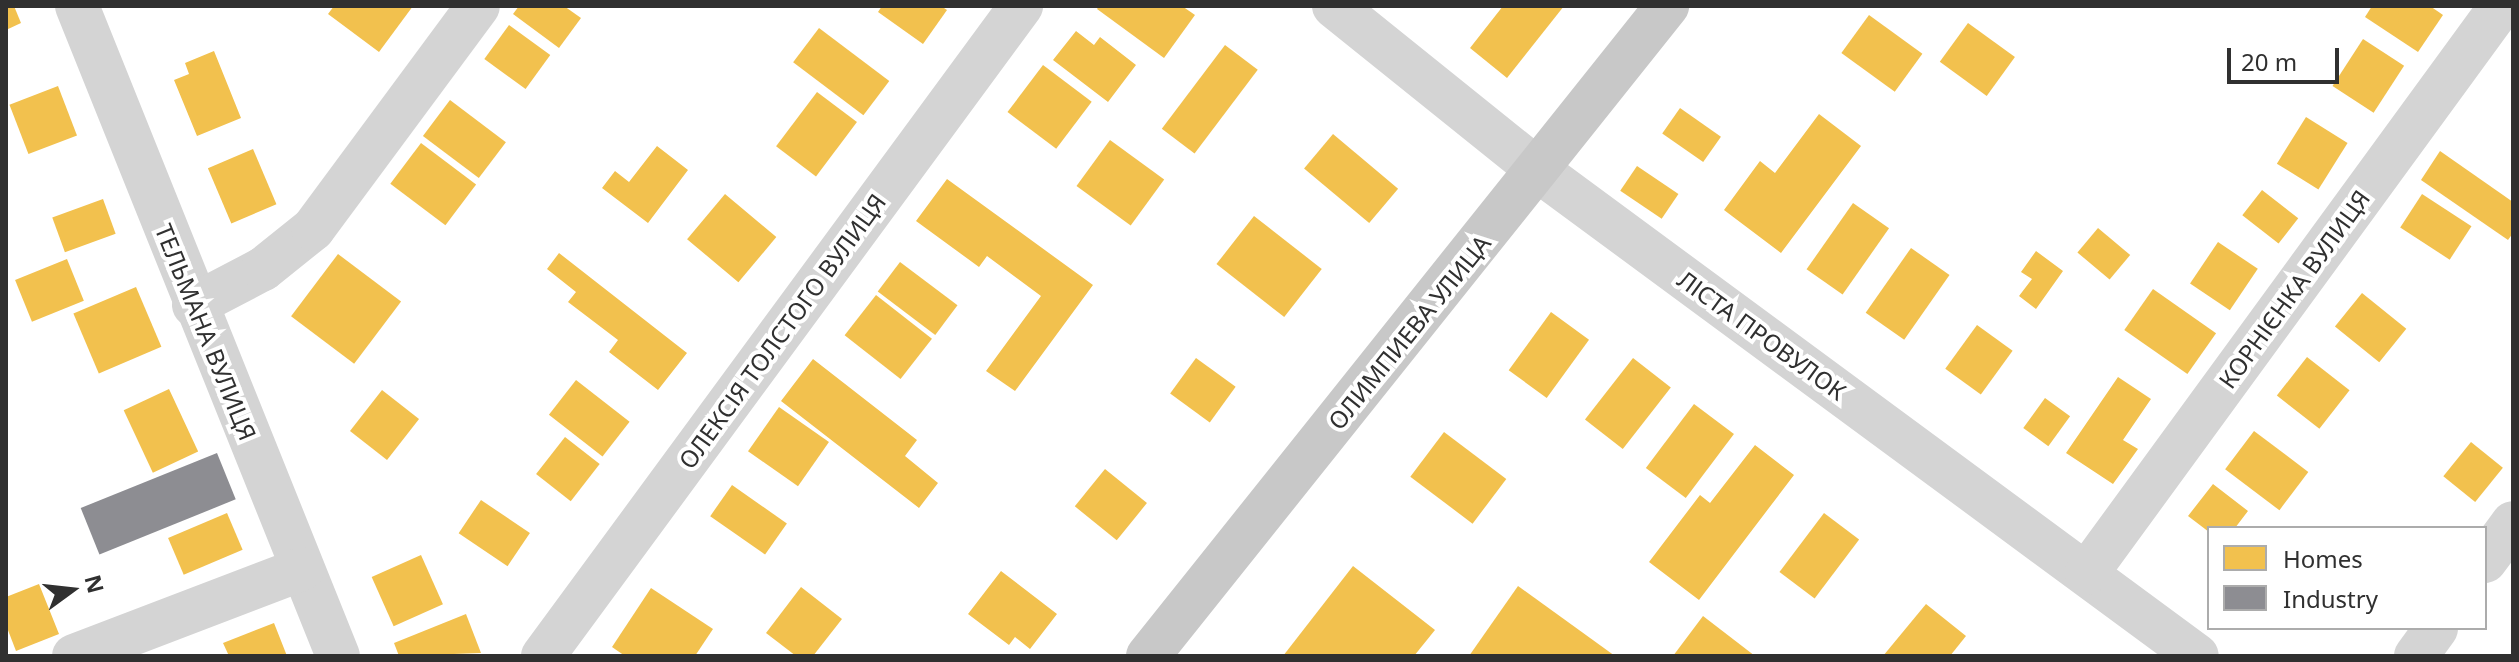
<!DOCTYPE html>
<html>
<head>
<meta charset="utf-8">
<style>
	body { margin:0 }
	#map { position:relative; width:2519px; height:662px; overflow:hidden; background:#fff; font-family:"Noto Sans",sans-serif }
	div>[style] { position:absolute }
	.homes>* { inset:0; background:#f2c14e; transform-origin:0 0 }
	.industry>* { inset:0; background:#8d8d92; transform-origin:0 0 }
	.minor>* { height:44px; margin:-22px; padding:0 22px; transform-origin:22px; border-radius:22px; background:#d4d4d4 }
	.major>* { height:44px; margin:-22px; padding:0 22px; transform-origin:22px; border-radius:22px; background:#c8c8c8 }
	span { translate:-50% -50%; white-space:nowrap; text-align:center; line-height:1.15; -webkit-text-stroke:8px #fff; paint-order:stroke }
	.street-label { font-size:24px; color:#303030 }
	.frame { position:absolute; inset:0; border:8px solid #303030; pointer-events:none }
	.legend { position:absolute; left:2207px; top:526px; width:280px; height:104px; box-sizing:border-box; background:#fff; border:2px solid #acacac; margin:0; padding:10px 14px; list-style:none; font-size:24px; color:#303030 }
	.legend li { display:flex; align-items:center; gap:16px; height:40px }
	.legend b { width:40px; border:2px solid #acacac }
	.north { position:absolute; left:32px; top:550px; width:80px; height:80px; -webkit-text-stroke:6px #fff; paint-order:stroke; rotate:75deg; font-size:22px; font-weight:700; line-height:32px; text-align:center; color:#303030 }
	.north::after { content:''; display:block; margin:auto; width:28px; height:36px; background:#303030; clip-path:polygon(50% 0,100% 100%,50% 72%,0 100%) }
	.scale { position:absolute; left:2227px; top:48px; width:112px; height:36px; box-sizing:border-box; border:4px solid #303030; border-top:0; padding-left:10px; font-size:24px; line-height:28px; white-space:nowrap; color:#303030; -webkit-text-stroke:6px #fff; paint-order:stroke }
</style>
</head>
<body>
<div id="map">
	<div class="homes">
		<i style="clip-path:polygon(6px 6px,14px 6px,21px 23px,6px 30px)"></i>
		<i style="clip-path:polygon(334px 6px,413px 6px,379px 52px,328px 14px)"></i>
		<i style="clip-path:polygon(519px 6px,564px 6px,581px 18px,559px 48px,513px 14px)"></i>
		<i style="clip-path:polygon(882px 6px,941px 6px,947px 10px,923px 44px,878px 12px)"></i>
		<i style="clip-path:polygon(1099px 6px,1182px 6px,1195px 15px,1164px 58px,1097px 9px)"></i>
		<i style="clip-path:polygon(1503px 6px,1564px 6px,1507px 78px,1470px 48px)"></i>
		<i style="clip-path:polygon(2372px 6px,2430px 6px,2443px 15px,2418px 52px,2365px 17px)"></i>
		<i style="left:1869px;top:15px;width:66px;height:47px;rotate:36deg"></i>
		<i style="left:1968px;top:23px;width:58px;height:48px;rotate:36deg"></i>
		<i style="left:509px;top:25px;width:51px;height:42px;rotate:36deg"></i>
		<i style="left:819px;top:28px;width:88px;height:43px;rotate:37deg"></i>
		<i style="clip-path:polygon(1076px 31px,1094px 45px,1100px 37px,1136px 65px,1108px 102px,1053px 60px)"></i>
		<i style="left:2363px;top:39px;width:49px;height:56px;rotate:33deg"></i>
		<i style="left:1225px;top:45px;width:41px;height:105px;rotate:37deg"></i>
		<i style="clip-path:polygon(214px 51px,241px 118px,197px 136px,174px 80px,189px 74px,185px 63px)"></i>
		<i style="left:1043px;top:65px;width:61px;height:59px;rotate:37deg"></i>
		<i style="left:58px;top:86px;width:53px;height:52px;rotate:69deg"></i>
		<i style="left:817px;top:92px;width:50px;height:68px;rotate:37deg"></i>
		<i style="left:450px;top:100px;width:70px;height:45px;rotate:37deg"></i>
		<i style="left:1680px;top:108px;width:50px;height:31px;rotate:35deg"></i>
		<i style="clip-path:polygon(1819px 114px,1861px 146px,1781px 253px,1724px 210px,1760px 161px,1775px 173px)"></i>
		<i style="left:2306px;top:117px;width:49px;height:55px;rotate:32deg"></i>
		<i style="left:1333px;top:134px;width:85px;height:45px;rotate:40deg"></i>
		<i style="left:1110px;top:140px;width:67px;height:57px;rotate:36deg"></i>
		<i style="left:421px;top:143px;width:69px;height:51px;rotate:37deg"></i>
		<i style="clip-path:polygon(657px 146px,688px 170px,648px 223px,602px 188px,615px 171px,629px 182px)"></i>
		<i style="left:253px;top:149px;width:60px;height:49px;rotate:67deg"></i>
		<i style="clip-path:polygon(2440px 151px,2513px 202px,2513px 233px,2508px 240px,2421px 180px)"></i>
		<i style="left:1637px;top:166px;width:50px;height:30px;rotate:34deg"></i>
		<i style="clip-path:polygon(947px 179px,1093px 285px,1015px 391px,986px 371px,1041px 296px,987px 256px,979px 267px,916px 221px)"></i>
		<i style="left:2262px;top:190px;width:46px;height:32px;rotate:38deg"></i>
		<i style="left:725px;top:194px;width:67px;height:59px;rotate:40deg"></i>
		<i style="left:2422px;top:194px;width:59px;height:40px;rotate:33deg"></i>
		<i style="left:103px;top:199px;width:37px;height:54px;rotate:70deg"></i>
		<i style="left:1853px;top:203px;width:44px;height:81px;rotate:35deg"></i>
		<i style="left:1254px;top:216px;width:86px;height:61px;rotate:38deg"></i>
		<i style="left:2098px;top:228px;width:42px;height:32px;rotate:40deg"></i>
		<i style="left:2218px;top:242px;width:48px;height:50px;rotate:34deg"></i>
		<i style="left:1911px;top:248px;width:47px;height:79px;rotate:35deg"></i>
		<i style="clip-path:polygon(2036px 251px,2063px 271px,2036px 309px,2019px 296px,2032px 279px,2021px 272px)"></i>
		<i style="clip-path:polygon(559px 253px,687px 353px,658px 390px,609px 352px,618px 340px,568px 302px,576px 292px,547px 269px)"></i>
		<i style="left:338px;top:254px;width:79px;height:78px;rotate:37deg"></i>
		<i style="left:67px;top:259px;width:45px;height:56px;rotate:68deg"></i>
		<i style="left:900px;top:262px;width:72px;height:37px;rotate:37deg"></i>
		<i style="left:136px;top:287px;width:65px;height:68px;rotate:67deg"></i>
		<i style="left:2153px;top:289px;width:77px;height:50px;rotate:35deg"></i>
		<i style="left:2362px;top:293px;width:57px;height:43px;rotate:39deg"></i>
		<i style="left:876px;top:295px;width:71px;height:51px;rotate:38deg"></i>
		<i style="left:1551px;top:312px;width:47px;height:72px;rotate:36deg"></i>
		<i style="left:1977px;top:325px;width:44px;height:54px;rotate:36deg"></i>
		<i style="left:2307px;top:357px;width:54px;height:49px;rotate:38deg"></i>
		<i style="left:1196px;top:358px;width:49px;height:44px;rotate:36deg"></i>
		<i style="left:1633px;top:358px;width:48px;height:78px;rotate:38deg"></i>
		<i style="clip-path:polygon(813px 359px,917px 440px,905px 456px,938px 483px,919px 508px,781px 401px)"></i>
		<i style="clip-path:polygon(2118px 377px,2151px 399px,2123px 440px,2138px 449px,2113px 484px,2066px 453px)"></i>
		<i style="left:576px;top:380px;width:68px;height:44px;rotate:38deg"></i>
		<i style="left:169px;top:389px;width:69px;height:50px;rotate:65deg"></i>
		<i style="left:382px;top:390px;width:47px;height:52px;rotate:38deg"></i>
		<i style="left:2045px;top:398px;width:31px;height:37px;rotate:36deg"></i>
		<i style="left:1694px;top:404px;width:50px;height:80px;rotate:37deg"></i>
		<i style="left:779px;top:407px;width:61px;height:54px;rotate:35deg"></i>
		<i style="left:2254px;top:431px;width:68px;height:48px;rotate:37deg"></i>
		<i style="left:1444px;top:432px;width:78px;height:56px;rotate:37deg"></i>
		<i style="left:565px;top:437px;width:44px;height:47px;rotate:38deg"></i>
		<i style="left:2471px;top:442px;width:41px;height:44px;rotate:39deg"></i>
		<i style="clip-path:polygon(1755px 445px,1794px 475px,1699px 600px,1649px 562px,1700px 495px,1710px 503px)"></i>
		<i style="left:1105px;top:469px;width:54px;height:48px;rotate:39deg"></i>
		<i style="clip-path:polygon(2213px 484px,2248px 511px,2235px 528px,2209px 528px,2209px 532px,2188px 516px)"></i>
		<i style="left:732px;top:485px;width:67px;height:38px;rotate:35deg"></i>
		<i style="left:481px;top:500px;width:59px;height:40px;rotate:34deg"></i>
		<i style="left:227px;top:513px;width:40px;height:64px;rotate:67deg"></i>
		<i style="left:1824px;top:513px;width:44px;height:74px;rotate:37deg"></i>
		<i style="left:421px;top:555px;width:54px;height:54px;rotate:66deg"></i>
		<i style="clip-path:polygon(1353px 566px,1435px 630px,1414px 656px,1283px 656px)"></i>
		<i style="clip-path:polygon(1001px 571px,1057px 614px,1030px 649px,1015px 637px,1009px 645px,968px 614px)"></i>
		<i style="clip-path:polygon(39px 584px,59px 634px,16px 651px,6px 625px,6px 597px)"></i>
		<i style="clip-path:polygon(1518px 586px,1615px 656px,1469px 656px)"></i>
		<i style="clip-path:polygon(801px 587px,842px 619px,813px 656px,796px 656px,766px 633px)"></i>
		<i style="clip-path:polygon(651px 588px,713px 629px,695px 656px,625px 656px,612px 647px)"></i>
		<i style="clip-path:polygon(1926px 604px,1966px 636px,1950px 656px,1883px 656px)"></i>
		<i style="clip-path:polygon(466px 614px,481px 653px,399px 656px,394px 643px)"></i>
		<i style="clip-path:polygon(1703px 616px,1755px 656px,1673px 656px)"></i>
		<i style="clip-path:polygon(274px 623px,287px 656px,229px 656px,223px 643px)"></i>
	</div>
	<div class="industry">
		<i style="left:217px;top:453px;width:50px;height:147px;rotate:68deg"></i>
	</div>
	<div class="minor">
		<i style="left:77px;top:6px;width:700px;rotate:68.12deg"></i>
		<i style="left:1334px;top:6px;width:263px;rotate:38.8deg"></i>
		<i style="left:1539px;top:171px;width:817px;rotate:36.39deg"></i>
		<i style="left:194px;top:305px;width:78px;rotate:-27.6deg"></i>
		<i style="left:263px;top:269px;width:64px;rotate:-38.7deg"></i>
		<i style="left:313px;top:229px;width:277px;rotate:-53.5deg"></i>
		<i style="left:2485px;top:561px;width:47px;rotate:-53.6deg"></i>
		<i style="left:2087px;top:573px;width:702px;rotate:-53.86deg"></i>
		<i style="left:74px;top:656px;width:244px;rotate:-20.9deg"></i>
		<i style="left:543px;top:656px;width:807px;rotate:-53.67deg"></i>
		<i style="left:2416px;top:656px;width:34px;rotate:-54deg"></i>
	</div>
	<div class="major">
		<i style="left:1148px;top:656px;width:832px;rotate:-51.39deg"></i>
	</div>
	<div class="street-label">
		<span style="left:2294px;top:289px;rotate:-54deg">КОРНІЄНКА ВУЛИЦЯ</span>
		<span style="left:782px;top:331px;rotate:-54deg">ОЛЕКСІЯ ТОЛСТОГО ВУЛИЦЯ</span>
		<span style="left:206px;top:332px;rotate:68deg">ТЕЛЬМАНА ВУЛИЦЯ</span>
		<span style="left:1409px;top:332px;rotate:-51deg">ОЛИМПИЕВА УЛИЦА</span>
		<span style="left:1762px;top:335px;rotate:36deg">ЛІСТА ПРОВУЛОК</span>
	</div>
	<div class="frame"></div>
	<ul class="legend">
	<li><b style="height:22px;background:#f2c14e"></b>Homes</li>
	<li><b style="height:22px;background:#8d8d92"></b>Industry</li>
	</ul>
	<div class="north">N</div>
	<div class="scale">20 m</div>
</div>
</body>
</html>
